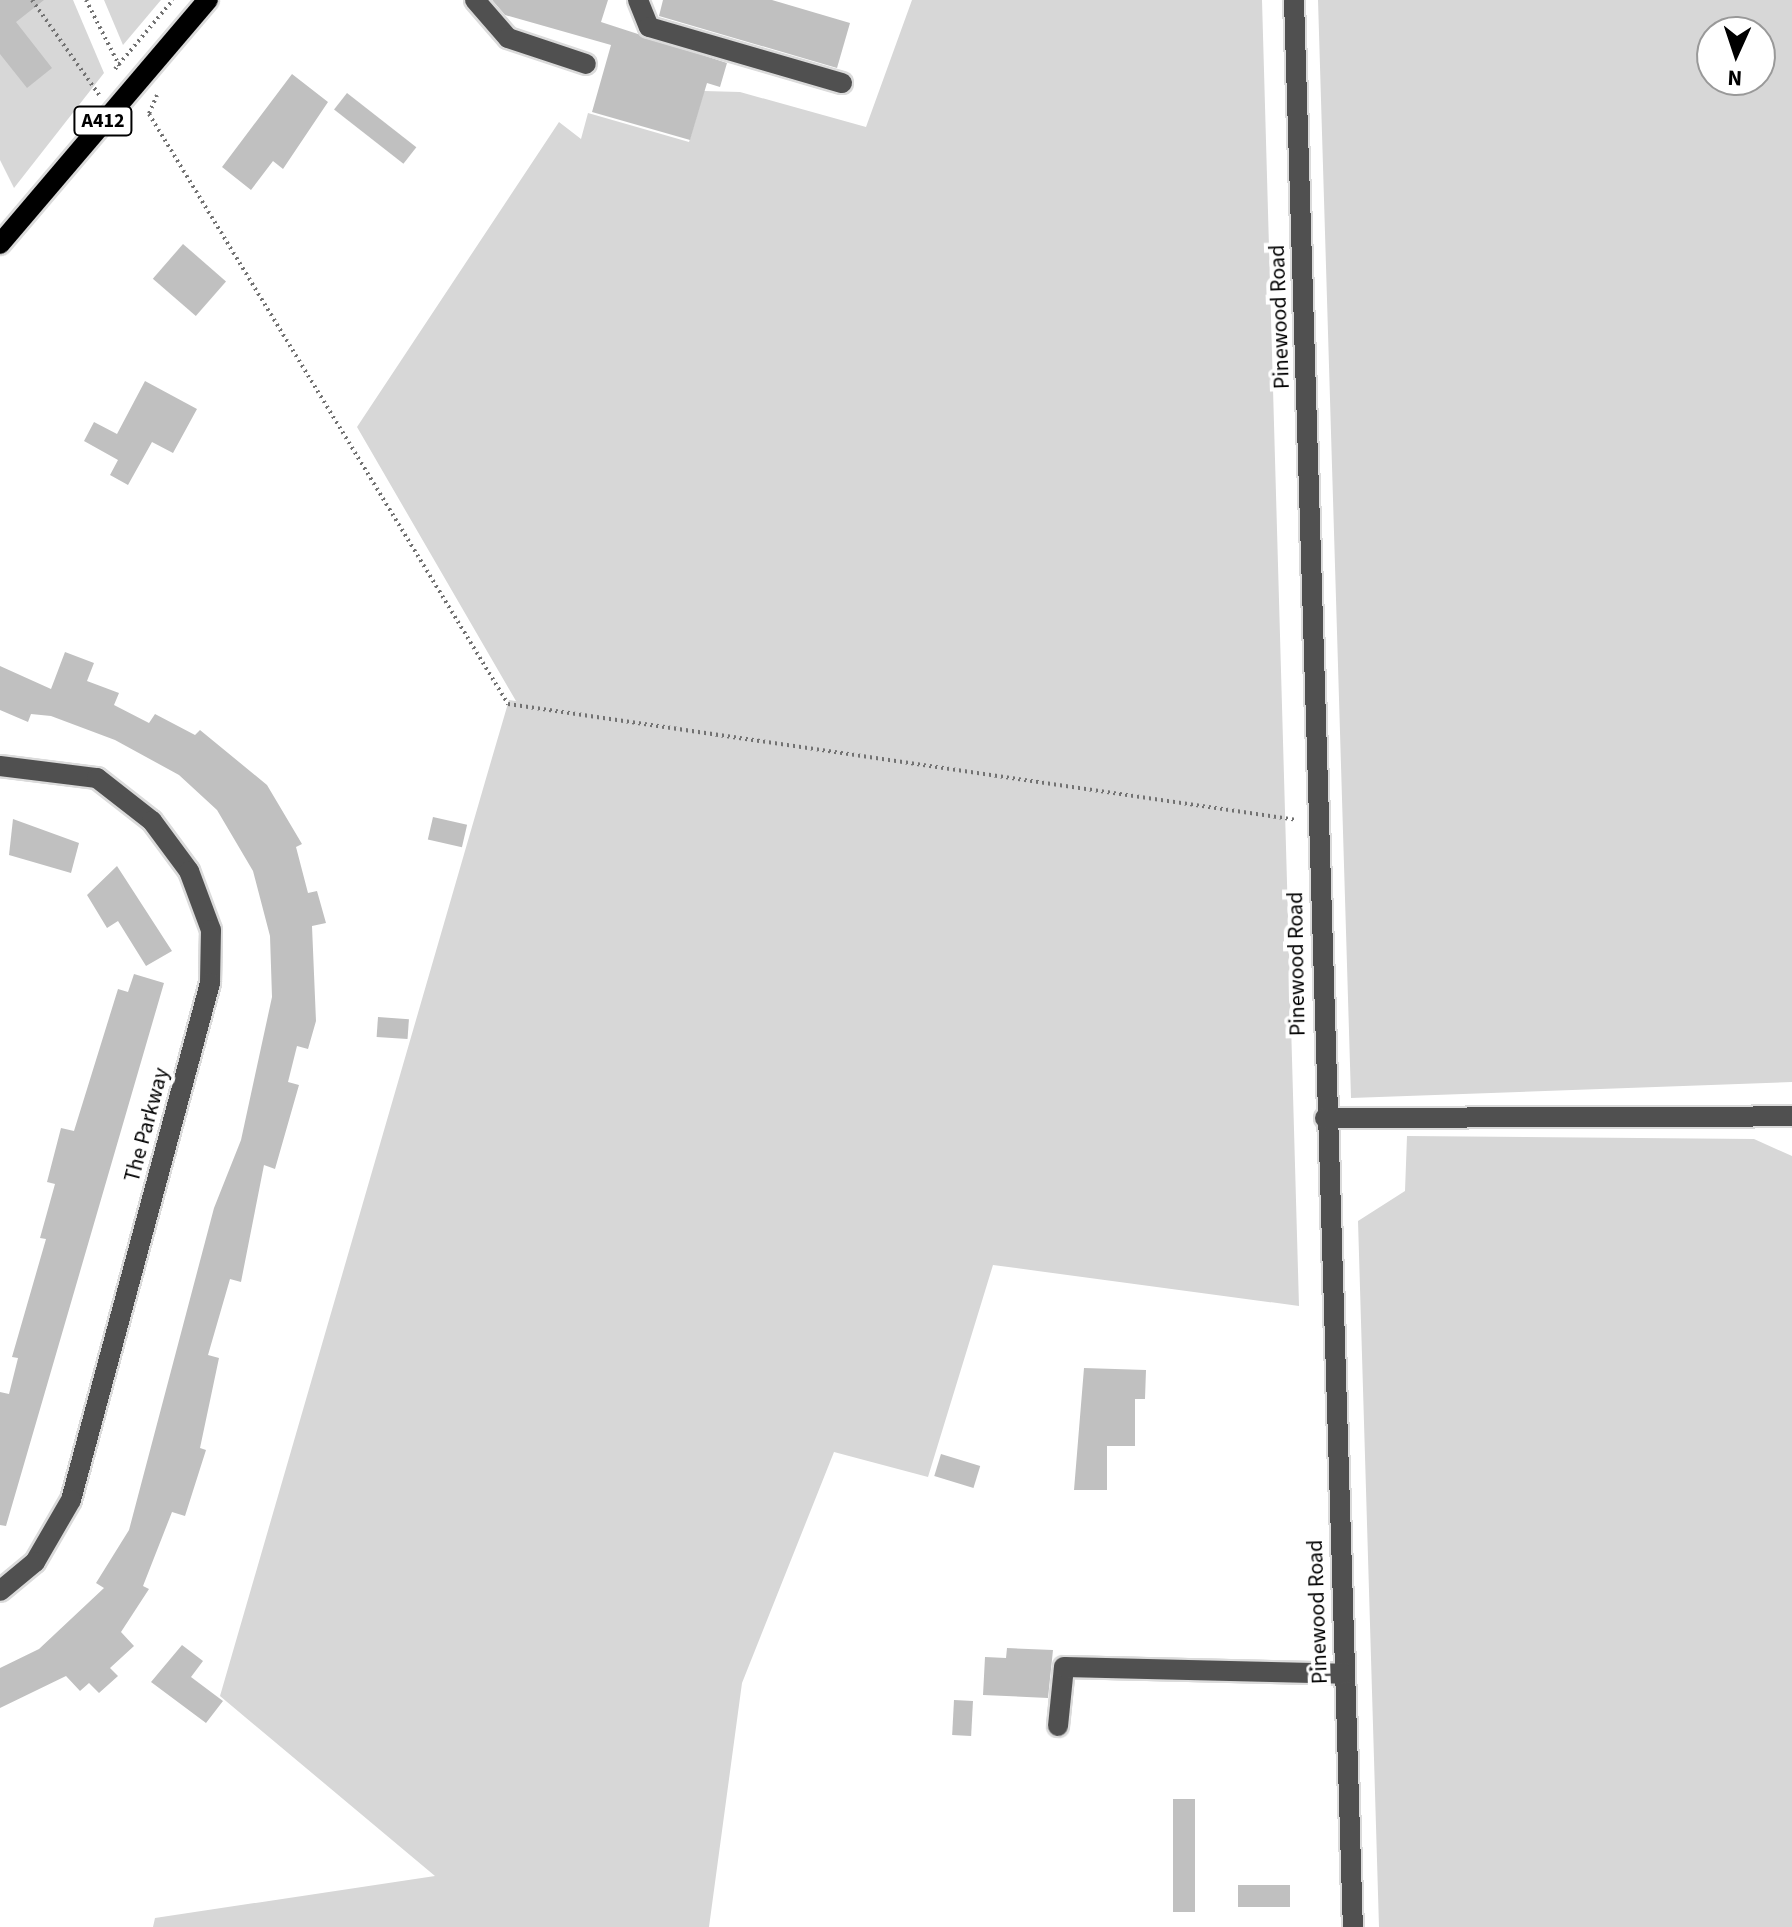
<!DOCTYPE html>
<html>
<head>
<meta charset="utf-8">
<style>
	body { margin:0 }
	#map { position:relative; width:1792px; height:1927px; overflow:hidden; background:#fff; font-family:"Source Sans 3",sans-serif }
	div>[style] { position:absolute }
	.green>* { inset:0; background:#d7d7d7 }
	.building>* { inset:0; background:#c0c0c0; transform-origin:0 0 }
	.path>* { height:4px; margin-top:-2px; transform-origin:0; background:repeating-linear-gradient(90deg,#727272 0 2px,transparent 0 6px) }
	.roads { filter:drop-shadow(2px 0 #dbdbdb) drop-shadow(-2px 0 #dbdbdb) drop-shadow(0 2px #dbdbdb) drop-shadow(0 -2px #dbdbdb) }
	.minor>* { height:20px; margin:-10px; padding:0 10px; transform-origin:10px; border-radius:10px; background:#505050 }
	.major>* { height:20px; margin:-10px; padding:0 10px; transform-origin:10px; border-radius:10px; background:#000 }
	span { translate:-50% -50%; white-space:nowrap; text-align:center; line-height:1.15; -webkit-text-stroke:8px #fff; paint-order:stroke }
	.shield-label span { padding:2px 6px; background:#fff; border:2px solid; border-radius:6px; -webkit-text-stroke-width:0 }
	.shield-label { font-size:20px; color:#000; font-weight:700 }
	.street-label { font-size:22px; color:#000 }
	.north { position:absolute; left:1696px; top:16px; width:80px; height:80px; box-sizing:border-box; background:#fff; border:2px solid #999; border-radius:50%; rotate:183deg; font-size:22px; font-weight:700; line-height:32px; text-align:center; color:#000 }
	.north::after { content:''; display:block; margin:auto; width:28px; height:36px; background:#000; clip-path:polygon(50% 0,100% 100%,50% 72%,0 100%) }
</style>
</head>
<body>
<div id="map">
	<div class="green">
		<i style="clip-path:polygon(0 0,73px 0,104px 73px,14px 188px,0 160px)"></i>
		<i style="clip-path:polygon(104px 0,161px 0,123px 45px)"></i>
		<i style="clip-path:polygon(912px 0,1262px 0,1299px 1306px,993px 1265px,928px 1477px,834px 1452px,742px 1683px,709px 1927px,153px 1927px,155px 1918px,435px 1876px,220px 1696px,487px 775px,509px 700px,516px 701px,357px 427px,559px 122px,581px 139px,588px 113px,689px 142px,704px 91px,740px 92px,866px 127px)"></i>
		<i style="clip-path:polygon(evenodd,1318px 0,1792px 0,1792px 1082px,1351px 1098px,1318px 0,1712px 32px,1760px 32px,1760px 80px,1712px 80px,1712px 32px)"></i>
		<i style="clip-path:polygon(1407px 1136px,1754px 1139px,1792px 1156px,1792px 1927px,1379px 1927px,1358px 1221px,1405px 1191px)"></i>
	</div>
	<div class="building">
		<i style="clip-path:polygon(0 0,44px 0,16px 22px,52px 68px,27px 88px,0 54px)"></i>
		<i style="clip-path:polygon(492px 0,608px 0,601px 22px,727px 63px,720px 87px,707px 83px,690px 140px,592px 112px,611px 45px,505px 15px)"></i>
		<i style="clip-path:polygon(663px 0,772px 0,850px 23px,837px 68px,659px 16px)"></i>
		<i style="clip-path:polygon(292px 74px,328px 102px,283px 169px,273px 161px,251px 190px,222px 167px)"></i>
		<i style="left:347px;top:93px;width:88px;height:21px;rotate:38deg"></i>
		<i style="left:183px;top:244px;width:57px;height:46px;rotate:41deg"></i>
		<i style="clip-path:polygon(145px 381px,197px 409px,173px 453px,152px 442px,128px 485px,110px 475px,118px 460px,84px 441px,94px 422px,117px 434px)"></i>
		<i style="clip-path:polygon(65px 652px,94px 663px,87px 681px,119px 693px,114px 705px,149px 723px,155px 714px,195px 735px,200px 730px,267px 785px,302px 844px,296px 847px,308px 893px,317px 891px,326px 923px,312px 926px,316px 1021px,308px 1049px,297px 1046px,288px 1082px,299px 1085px,275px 1169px,264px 1165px,241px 1282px,230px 1279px,208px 1355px,219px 1358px,200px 1448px,206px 1450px,185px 1516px,172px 1512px,143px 1586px,149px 1589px,121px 1632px,134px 1646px,110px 1668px,118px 1676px,99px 1693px,89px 1683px,80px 1691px,66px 1676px,0 1708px,0 1668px,39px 1649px,104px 1588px,96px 1583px,129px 1530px,214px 1208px,241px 1140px,272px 997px,270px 936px,253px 871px,217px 810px,179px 775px,115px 740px,51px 716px,31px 714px,28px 722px,0 710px,0 666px,51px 689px)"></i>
		<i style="left:433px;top:817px;width:35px;height:23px;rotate:13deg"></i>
		<i style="clip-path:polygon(13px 819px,79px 843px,71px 873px,9px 855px)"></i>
		<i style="clip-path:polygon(117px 866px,172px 951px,146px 966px,118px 921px,107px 928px,87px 895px)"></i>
		<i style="clip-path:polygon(134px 974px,164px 983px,6px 1526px,0 1525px,0 1392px,9px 1394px,18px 1358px,12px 1357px,46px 1239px,40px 1238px,55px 1184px,47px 1182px,61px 1128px,74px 1131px,118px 989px,128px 992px)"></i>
		<i style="left:378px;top:1017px;width:31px;height:20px;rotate:4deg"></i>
		<i style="clip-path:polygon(1084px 1368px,1146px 1370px,1145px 1399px,1135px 1399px,1135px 1446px,1107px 1446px,1107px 1490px,1074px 1490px)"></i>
		<i style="left:941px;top:1454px;width:41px;height:23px;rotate:17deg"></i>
		<i style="clip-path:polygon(182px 1645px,203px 1661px,191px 1677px,223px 1701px,206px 1723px,151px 1682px)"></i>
		<i style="clip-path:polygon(1007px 1648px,1053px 1650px,1048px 1698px,983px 1695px,985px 1657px,1006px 1658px)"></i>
		<i style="left:954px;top:1700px;width:19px;height:35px;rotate:3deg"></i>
		<i style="left:1173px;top:1799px;width:22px;height:113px"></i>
		<i style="left:1290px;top:1885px;width:22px;height:52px;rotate:90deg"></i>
	</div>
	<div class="path">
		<i style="left:32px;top:0;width:118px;rotate:54.7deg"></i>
		<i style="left:86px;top:0;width:77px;rotate:63.1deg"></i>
		<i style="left:115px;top:69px;width:90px;rotate:-50deg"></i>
		<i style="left:157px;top:95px;width:21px;rotate:113deg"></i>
		<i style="left:149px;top:114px;width:691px;rotate:58.68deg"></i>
		<i style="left:508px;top:704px;width:797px;rotate:8.36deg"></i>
	</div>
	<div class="roads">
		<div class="minor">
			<i style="left:475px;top:0;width:50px;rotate:49deg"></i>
			<i style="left:508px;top:38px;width:82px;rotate:18.4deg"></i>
			<i style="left:638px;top:0;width:29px;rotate:68deg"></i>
			<i style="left:649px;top:27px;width:201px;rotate:16.2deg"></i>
			<i style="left:1294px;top:0;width:1928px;rotate:88.25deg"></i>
			<i style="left:0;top:766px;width:98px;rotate:7.1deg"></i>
			<i style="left:97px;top:778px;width:70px;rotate:38deg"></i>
			<i style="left:152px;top:821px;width:62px;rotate:53.5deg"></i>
			<i style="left:189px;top:871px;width:63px;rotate:69.6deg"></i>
			<i style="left:211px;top:930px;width:53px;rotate:91.1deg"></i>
			<i style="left:210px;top:983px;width:535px;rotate:105.05deg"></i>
			<i style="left:71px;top:1500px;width:72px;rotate:120.1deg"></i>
			<i style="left:35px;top:1562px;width:45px;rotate:140.4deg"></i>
			<i style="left:1325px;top:1118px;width:467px;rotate:-0.2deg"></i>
			<i style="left:1058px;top:1726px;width:59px;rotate:-84.2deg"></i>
			<i style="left:1064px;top:1667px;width:280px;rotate:1.4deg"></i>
		</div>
		<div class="major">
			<i style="left:0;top:244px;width:321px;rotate:-49.6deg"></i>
		</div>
	</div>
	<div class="shield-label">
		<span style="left:103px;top:121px">A412</span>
	</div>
	<div class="street-label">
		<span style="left:1280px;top:317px;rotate:-92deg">Pinewood Road</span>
		<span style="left:1297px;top:964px;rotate:-91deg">Pinewood Road</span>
		<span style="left:147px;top:1125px;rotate:-75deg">The Parkway</span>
		<span style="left:1318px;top:1612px;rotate:-92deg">Pinewood Road</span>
	</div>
	<div class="north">N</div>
</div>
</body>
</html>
